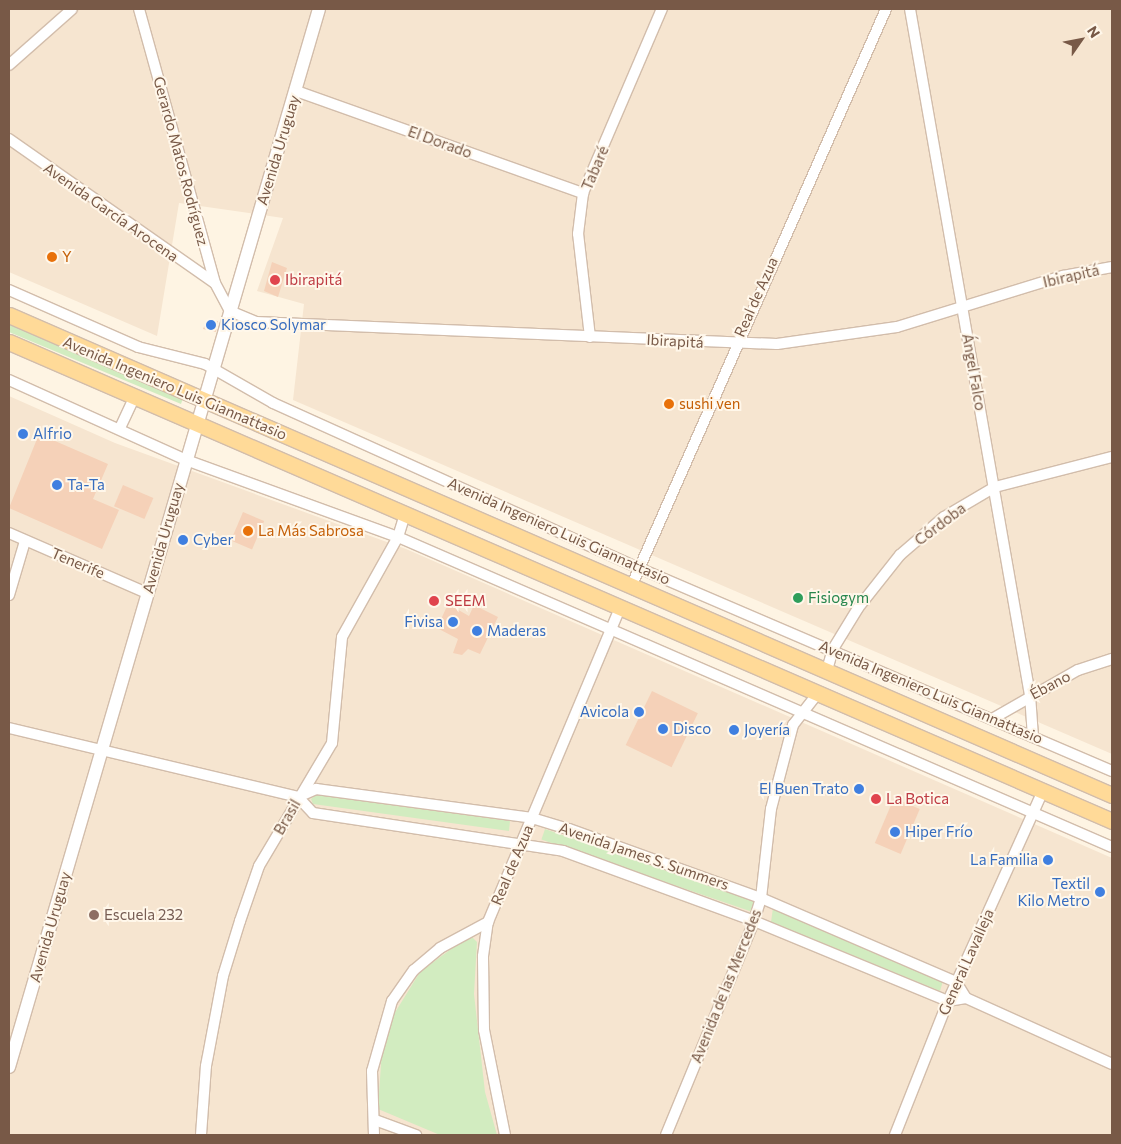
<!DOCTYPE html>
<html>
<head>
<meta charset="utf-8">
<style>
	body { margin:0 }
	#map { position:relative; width:1121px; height:1144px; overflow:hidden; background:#fef4e3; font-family:Commissioner,sans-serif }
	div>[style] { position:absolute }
	.residential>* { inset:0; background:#f6e5d0 }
	.green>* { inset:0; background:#d2ecc0; transform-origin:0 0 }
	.building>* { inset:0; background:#f5d1b8; transform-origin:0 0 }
	.roads { filter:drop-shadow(1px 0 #d2bdab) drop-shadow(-1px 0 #d2bdab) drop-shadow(0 1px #d2bdab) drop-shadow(0 -1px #d2bdab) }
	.minor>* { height:10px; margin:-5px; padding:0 5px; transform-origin:5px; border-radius:5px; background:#fff }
	.tertiary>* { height:12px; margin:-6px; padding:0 6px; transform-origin:6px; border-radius:6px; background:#fff }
	.primary>* { height:15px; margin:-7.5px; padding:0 7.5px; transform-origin:7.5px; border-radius:7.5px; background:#ffda98 }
	.dots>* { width:14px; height:14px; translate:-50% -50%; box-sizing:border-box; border:2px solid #fff7ea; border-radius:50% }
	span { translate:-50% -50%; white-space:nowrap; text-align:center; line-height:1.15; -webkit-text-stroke:4px #fff7ea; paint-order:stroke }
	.street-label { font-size:15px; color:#785947 }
	.food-label { font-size:15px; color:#c56008 }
	.left { translate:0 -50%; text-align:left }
	.health-label { font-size:15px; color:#be3a42 }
	.shop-label { font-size:15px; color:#366cbe }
	.right { translate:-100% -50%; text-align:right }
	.leisure-label { font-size:15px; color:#27864d }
	.education-label { font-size:15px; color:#785e54 }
	.frame { position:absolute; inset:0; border:10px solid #785947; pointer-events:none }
	.north { position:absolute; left:1056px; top:15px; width:50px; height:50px; -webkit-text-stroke:4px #fff7ea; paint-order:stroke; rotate:57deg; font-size:14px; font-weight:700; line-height:20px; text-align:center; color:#785947 }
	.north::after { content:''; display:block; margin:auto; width:18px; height:22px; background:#785947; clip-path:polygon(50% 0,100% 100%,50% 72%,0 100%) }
</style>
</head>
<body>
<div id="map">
	<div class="residential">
		<i style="clip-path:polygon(9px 9px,1112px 9px,1112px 754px,293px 400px,304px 304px,257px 291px,283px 218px,179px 203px,157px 336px,9px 272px)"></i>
		<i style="clip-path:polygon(9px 396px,115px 443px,406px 549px,1112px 858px,1112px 1135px,9px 1135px)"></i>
	</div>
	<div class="green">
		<i style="clip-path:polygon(9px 322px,183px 398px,181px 404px,9px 332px)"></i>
		<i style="clip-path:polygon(316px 795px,510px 821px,509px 831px,313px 804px,311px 799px)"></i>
		<i style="left:545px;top:829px;width:221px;height:11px;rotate:19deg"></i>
		<i style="clip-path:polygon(773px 908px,943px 981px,940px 991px,771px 922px)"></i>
		<i style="clip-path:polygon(470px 935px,477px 942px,474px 994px,485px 1092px,497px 1135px,440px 1135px,378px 1109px,382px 1049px,391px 1019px,420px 972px)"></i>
	</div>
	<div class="building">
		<i style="clip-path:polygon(272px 262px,287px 268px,278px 297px,264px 291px)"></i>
		<i style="clip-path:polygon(207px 320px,218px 321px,216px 332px,203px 329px)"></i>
		<i style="clip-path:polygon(39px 434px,108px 464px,93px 499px,119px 510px,102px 549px,9px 508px)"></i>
		<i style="left:123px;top:485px;width:33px;height:23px;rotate:23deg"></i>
		<i style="left:243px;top:512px;width:23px;height:31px;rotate:23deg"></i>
		<i style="clip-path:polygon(448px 604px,469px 616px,474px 605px,498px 617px,480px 654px,468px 649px,462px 655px,453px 653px,458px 639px,437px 628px)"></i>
		<i style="left:652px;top:691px;width:51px;height:60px;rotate:26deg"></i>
		<i style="left:894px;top:798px;width:28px;height:49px;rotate:23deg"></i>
	</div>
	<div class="roads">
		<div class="minor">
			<i style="left:139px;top:9px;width:284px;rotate:74.5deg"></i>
			<i style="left:215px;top:283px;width:32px;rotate:62deg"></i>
			<i style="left:230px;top:311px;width:28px;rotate:23deg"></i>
			<i style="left:256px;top:322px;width:521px;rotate:2.42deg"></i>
			<i style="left:777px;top:344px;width:121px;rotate:-8.1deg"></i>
			<i style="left:897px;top:327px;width:174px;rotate:-17.1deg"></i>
			<i style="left:1063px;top:276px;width:50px;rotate:-10.4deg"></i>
			<i style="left:910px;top:9px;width:696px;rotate:80.08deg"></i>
			<i style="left:1030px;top:695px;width:42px;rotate:85.9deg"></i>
			<i style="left:9px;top:65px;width:84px;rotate:-41.6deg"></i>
			<i style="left:296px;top:91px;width:305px;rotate:19.6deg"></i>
			<i style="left:9px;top:139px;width:251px;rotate:35deg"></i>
			<i style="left:9px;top:290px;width:141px;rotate:23.8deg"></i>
			<i style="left:138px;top:347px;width:69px;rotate:14.2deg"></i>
			<i style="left:205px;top:364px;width:78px;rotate:29.8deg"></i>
			<i style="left:273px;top:403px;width:401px;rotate:24.3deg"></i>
			<i style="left:639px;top:568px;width:515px;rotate:23.23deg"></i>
			<i style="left:590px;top:337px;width:104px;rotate:-96.6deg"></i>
			<i style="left:578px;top:234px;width:41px;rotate:-83deg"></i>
			<i style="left:583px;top:193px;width:200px;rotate:-66.8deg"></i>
			<i style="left:9px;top:380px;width:194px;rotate:24.3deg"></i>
			<i style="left:186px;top:460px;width:226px;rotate:20deg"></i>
			<i style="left:398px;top:537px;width:778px;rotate:23.47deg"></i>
			<i style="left:120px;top:428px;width:35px;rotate:-65deg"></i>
			<i style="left:9px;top:533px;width:150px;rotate:23.5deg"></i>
			<i style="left:631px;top:587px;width:632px;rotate:-66.19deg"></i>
			<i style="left:9px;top:595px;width:56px;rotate:-73.5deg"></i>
			<i style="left:827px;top:670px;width:22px;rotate:-74deg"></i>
			<i style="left:833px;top:649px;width:48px;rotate:-58.6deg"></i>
			<i style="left:858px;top:608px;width:68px;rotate:-51.6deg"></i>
			<i style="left:900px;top:555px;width:58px;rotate:-40.8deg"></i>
			<i style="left:944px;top:517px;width:59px;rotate:-30.5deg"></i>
			<i style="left:995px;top:487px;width:121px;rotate:-14.4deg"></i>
			<i style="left:992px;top:719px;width:99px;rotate:-29.7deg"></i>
			<i style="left:1078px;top:670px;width:36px;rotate:-18deg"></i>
			<i style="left:9px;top:728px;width:297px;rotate:13.4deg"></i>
			<i style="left:298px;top:797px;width:22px;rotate:47deg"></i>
			<i style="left:313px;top:813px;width:253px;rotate:8.6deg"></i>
			<i style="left:563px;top:851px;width:203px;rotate:20.1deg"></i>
			<i style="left:754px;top:921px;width:210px;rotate:22.4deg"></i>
			<i style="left:948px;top:1001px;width:18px;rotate:-9deg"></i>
			<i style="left:966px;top:998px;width:160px;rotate:24.3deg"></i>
			<i style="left:298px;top:797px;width:20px;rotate:-24deg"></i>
			<i style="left:316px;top:789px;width:218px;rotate:7.6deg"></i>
			<i style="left:532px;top:818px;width:39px;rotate:17deg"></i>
			<i style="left:569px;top:829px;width:204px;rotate:19.8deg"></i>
			<i style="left:761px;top:898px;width:212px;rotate:23.3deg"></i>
			<i style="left:956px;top:982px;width:19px;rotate:58deg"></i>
			<i style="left:375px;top:1120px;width:44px;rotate:20.1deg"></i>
			<i style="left:201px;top:1135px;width:69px;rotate:-85.9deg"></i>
			<i style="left:206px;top:1066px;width:92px;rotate:-79.3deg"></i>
			<i style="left:223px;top:976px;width:58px;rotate:-72.8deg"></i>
			<i style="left:240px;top:921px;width:58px;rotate:-70.9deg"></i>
			<i style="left:259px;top:866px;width:143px;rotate:-59.3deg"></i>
			<i style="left:332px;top:743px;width:106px;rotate:-84.6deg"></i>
			<i style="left:342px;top:637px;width:115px;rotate:-60.8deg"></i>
			<i style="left:398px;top:537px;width:24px;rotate:-73deg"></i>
			<i style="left:374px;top:1135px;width:64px;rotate:-91.8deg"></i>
			<i style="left:372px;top:1071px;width:73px;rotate:-74.1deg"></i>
			<i style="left:392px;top:1001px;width:38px;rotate:-55deg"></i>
			<i style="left:414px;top:970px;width:34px;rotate:-40deg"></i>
			<i style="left:440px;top:948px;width:55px;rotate:-28.4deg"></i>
			<i style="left:505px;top:1135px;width:107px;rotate:-101.3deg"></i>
			<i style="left:484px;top:1030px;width:74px;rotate:-90.8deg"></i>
			<i style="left:483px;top:956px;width:34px;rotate:-82deg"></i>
			<i style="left:488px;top:922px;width:341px;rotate:-67.2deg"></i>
			<i style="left:666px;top:1135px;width:231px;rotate:-67.6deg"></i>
			<i style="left:754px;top:921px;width:24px;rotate:-73deg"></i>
			<i style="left:761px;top:898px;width:90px;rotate:-83.6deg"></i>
			<i style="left:771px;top:809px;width:87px;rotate:-75.3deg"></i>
			<i style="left:793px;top:725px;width:39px;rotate:-52deg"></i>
			<i style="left:895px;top:1135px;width:144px;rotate:-68.4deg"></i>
			<i style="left:948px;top:1001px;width:230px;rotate:-65.7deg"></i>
		</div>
		<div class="tertiary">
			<i style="left:9px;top:1067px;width:1102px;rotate:-73.67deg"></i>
		</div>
		<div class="primary">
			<i style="left:9px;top:315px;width:1203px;rotate:23.52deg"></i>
			<i style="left:9px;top:342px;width:1203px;rotate:23.47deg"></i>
		</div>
	</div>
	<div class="dots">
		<i style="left:52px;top:257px;background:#e8710a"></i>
		<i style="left:275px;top:280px;background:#e0444e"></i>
		<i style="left:211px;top:325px;background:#3f7fe0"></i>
		<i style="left:669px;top:404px;background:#e8710a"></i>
		<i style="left:23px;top:434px;background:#3f7fe0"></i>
		<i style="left:57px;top:485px;background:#3f7fe0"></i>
		<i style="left:248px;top:531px;background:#e8710a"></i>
		<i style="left:183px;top:540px;background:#3f7fe0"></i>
		<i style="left:798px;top:598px;background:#2e9e5b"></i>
		<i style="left:434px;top:601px;background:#e0444e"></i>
		<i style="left:453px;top:622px;background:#3f7fe0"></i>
		<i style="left:477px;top:631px;background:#3f7fe0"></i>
		<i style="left:639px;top:712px;background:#3f7fe0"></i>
		<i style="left:663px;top:729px;background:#3f7fe0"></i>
		<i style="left:734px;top:730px;background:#3f7fe0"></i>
		<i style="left:859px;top:789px;background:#3f7fe0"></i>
		<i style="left:876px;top:799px;background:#e0444e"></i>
		<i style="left:895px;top:832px;background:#3f7fe0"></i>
		<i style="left:1048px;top:860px;background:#3f7fe0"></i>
		<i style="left:1100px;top:892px;background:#3f7fe0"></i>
		<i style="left:94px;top:915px;background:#8d6e63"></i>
	</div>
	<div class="street-label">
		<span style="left:440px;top:142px;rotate:20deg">El Dorado</span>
		<span style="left:278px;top:150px;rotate:-73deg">Avenida Uruguay</span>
		<span style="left:181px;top:161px;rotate:75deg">Gerardo Matos Rodríguez</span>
		<span style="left:595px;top:168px;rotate:-67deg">Tabaré</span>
		<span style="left:111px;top:212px;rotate:35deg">Avenida García Arocena</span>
		<span style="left:1071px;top:276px;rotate:-13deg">Ibirapitá</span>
		<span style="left:756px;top:297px;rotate:-66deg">Real de Azua</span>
		<span style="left:675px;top:341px;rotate:3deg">Ibirapitá</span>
		<span style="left:974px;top:372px;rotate:80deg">Ángel Falco</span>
		<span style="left:175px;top:388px;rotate:23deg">Avenida Ingeniero Luis Giannattasio</span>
		<span style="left:940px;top:524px;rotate:-37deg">Córdoba</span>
		<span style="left:559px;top:531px;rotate:24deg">Avenida Ingeniero Luis Giannattasio</span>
		<span style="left:163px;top:538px;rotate:-74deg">Avenida Uruguay</span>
		<span style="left:78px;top:563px;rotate:23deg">Tenerife</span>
		<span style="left:1050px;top:685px;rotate:-28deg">Ébano</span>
		<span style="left:931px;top:692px;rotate:23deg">Avenida Ingeniero Luis Giannattasio</span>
		<span style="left:287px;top:817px;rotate:-60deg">Brasil</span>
		<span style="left:644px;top:856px;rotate:19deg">Avenida James S. Summers</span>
		<span style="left:512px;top:865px;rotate:-67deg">Real de Azua</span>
		<span style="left:50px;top:927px;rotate:-74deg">Avenida Uruguay</span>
		<span style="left:966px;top:962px;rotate:-66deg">General Lavalleja</span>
		<span style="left:726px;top:986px;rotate:-68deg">Avenida de las Mercedes</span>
	</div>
	<div class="food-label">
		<span class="left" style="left:62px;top:257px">Y</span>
		<span class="left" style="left:679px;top:404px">sushi ven</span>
		<span class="left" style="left:258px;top:531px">La Más Sabrosa</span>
	</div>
	<div class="health-label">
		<span class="left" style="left:285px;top:280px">Ibirapitá</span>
		<span class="left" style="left:445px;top:601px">SEEM</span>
		<span class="left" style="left:886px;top:799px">La Botica</span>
	</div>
	<div class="shop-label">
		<span class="left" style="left:221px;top:325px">Kiosco Solymar</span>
		<span class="left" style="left:33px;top:434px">Alfrio</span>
		<span class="left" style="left:67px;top:485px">Ta-Ta</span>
		<span class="left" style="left:193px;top:540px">Cyber</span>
		<span class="right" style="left:443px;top:622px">Fivisa</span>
		<span class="left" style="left:487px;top:631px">Maderas</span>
		<span class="right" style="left:629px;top:712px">Avicola</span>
		<span class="left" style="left:673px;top:729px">Disco</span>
		<span class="left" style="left:744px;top:730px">Joyería</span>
		<span class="right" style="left:849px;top:789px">El Buen Trato</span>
		<span class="left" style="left:905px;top:832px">Hiper Frío</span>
		<span class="right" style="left:1038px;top:860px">La Familia</span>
		<span class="right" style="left:1090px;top:892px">Textil<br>Kilo Metro</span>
	</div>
	<div class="leisure-label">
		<span class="left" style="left:808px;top:598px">Fisiogym</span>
	</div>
	<div class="education-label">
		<span class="left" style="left:104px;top:915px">Escuela 232</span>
	</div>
	<div class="frame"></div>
	<div class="north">N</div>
</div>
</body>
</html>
